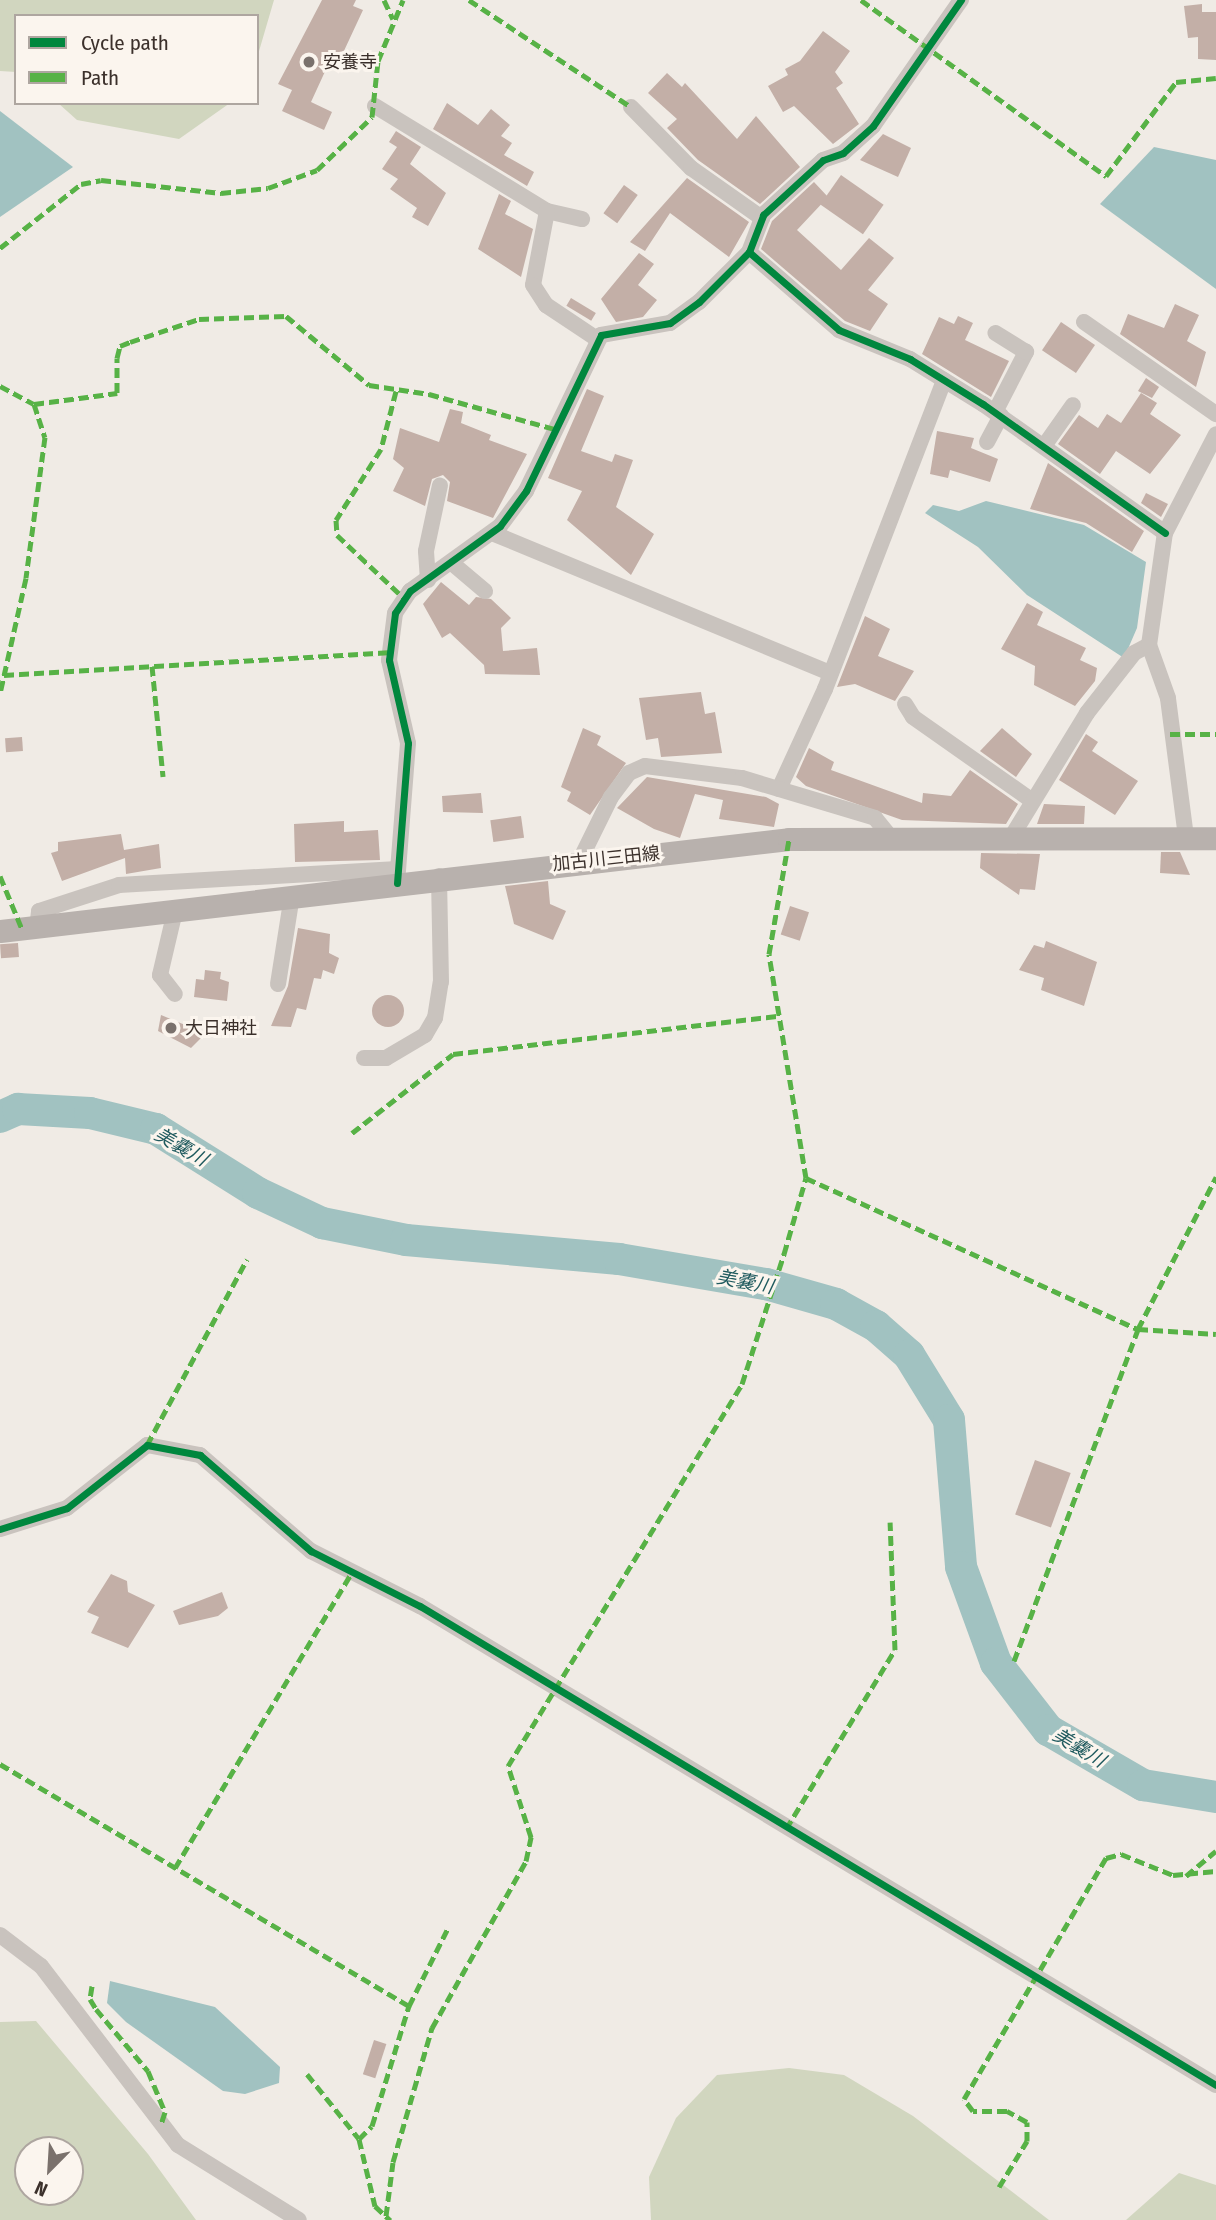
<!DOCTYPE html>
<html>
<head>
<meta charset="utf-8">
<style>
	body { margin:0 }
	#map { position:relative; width:1216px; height:2220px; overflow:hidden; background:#f0ebe5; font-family:"Fira Sans Condensed","Noto Sans JP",sans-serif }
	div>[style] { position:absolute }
	.green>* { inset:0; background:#d1d6bf }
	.water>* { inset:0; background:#a1c2c1 }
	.river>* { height:32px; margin:-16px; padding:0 16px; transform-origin:16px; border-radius:16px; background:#a1c2c1 }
	.building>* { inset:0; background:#c3afa7; transform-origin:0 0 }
	.round { border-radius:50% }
	.minor>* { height:16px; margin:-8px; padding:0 8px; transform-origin:8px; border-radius:8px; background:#c9c3be }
	.primary>* { height:23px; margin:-11.5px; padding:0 11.5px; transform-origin:11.5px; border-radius:11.5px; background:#b8b1ad }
	.quiet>* { height:5px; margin-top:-2.5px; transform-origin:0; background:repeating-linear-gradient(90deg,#57b246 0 10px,transparent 0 15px) }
	.cycleway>* { height:7px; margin:-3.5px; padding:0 3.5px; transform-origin:3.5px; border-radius:3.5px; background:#00873e }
	.dots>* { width:19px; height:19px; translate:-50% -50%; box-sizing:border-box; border:4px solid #fbf5ee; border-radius:50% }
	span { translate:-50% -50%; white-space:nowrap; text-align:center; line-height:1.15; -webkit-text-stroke:6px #fbf5ee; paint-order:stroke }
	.poi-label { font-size:18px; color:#3b302b }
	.left { translate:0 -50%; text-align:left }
	.street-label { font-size:18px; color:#3b302b }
	.water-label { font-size:19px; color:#1f5a5e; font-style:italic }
	.legend { position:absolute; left:14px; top:14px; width:245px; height:91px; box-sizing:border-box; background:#fbf5ee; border:2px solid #aea6a0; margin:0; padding:9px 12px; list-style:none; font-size:21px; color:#3b302b }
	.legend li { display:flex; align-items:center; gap:14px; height:35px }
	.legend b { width:35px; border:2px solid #aea6a0 }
	.north { position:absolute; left:14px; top:2136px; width:70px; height:70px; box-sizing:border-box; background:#fbf5ee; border:2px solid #aea6a0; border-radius:50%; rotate:204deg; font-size:19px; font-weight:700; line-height:28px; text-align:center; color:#3b302b }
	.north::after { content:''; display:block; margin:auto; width:24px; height:32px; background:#7a716c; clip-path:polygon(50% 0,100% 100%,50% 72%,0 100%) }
</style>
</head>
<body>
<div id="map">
	<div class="green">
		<i style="clip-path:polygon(0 0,274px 0,257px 58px,257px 16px,16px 16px,16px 72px,0 71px)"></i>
		<i style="clip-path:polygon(58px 103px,230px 103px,179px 139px,77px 120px)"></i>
		<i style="clip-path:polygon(evenodd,36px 2021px,148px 2154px,196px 2220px,0 2220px,0 2022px,36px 2021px,28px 2150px,70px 2150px,70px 2192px,28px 2192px,28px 2150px)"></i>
		<i style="clip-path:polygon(789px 2068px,844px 2075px,913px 2116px,1049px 2220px,651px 2220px,649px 2177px,676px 2118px,717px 2075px)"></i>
		<i style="clip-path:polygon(1179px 2173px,1216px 2185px,1216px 2220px,1126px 2220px)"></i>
	</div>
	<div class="water">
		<i style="clip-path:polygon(0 111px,73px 167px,0 217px)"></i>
		<i style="clip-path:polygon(1154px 147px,1216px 160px,1216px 289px,1100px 204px)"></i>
		<i style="clip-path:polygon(986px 501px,1084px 525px,1146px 562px,1137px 628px,1124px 658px,1027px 595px,978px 547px,925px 513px,933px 505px,959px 511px)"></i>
		<i style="clip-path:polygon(110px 1981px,215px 2007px,280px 2067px,279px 2083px,245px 2094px,223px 2091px,126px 2022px,107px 2003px)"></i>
	</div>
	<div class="river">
		<i style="left:0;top:1117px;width:20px;rotate:-24deg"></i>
		<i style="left:18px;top:1109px;width:72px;rotate:3.2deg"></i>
		<i style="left:90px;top:1113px;width:68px;rotate:13.6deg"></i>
		<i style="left:156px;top:1129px;width:120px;rotate:32.1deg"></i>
		<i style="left:258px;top:1193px;width:71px;rotate:25.1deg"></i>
		<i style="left:322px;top:1223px;width:86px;rotate:11.4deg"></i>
		<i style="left:406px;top:1240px;width:214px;rotate:5.1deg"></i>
		<i style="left:619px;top:1259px;width:149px;rotate:9.7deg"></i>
		<i style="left:766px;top:1284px;width:73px;rotate:15.9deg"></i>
		<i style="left:836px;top:1304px;width:46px;rotate:28.8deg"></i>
		<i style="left:876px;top:1326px;width:44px;rotate:41.3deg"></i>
		<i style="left:909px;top:1355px;width:76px;rotate:58.4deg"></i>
		<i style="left:949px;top:1420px;width:147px;rotate:85.3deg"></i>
		<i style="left:961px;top:1567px;width:102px;rotate:70deg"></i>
		<i style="left:996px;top:1663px;width:85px;rotate:52.2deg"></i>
		<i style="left:1048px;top:1730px;width:110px;rotate:30.1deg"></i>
		<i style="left:1143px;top:1785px;width:74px;rotate:9.3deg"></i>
	</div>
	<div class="building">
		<i style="clip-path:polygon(322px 0,356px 0,353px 6px,363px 10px,336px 68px,328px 65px,311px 102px,332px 112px,324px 130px,282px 111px,292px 90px,278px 84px)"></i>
		<i style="clip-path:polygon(1202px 4px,1202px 12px,1216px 12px,1216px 60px,1198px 59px,1198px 37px,1188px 38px,1184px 6px)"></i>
		<i style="clip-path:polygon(823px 31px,850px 51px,835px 72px,843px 83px,836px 88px,859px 124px,833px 144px,794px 106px,783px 112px,768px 86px,788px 75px,785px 69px,800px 61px)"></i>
		<i style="clip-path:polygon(667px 73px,682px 87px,685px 83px,737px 139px,756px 116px,800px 167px,760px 204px,698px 160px,667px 128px,677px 119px,648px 93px)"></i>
		<i style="clip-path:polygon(447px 103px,478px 125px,491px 109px,510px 125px,501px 136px,512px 143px,504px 155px,534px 172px,527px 186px,433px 129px)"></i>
		<i style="clip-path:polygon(396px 131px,421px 147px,410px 164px,446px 193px,428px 226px,412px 217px,417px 208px,390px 189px,398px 179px,382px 169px,397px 147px,389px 142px)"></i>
		<i style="clip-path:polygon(883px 134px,911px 148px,898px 177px,860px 160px)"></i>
		<i style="left:841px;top:175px;width:52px;height:36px;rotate:35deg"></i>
		<i style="clip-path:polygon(687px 178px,749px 222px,729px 257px,670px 213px,645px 251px,630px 242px)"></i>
		<i style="clip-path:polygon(814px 182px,828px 197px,797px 230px,841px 270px,869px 238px,894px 258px,868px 290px,888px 304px,870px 331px,845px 321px,761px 249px,772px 221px)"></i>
		<i style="left:624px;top:185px;width:17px;height:35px;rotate:36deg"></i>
		<i style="clip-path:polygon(499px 194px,511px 201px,505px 214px,533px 229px,521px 277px,478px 249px)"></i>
		<i style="clip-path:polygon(639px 253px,654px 264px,638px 285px,657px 300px,643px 317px,616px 322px,601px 299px)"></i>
		<i style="left:571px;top:298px;width:29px;height:9px;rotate:31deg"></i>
		<i style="clip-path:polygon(1175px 304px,1199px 315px,1187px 341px,1206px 352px,1196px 387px,1120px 334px,1128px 314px,1164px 328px)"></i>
		<i style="clip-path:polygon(958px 316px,973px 323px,965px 340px,1009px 361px,991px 397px,922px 354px,939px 317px,954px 324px)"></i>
		<i style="left:1061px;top:322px;width:41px;height:34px;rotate:34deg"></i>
		<i style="clip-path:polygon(1146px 378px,1159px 387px,1152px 398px,1138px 391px)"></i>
		<i style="clip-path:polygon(587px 389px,604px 396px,581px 451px,612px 462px,615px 454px,633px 460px,616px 507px,654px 534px,631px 575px,567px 520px,582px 491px,548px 478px)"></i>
		<i style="clip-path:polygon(1141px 393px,1157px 403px,1150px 414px,1181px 435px,1150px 474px,1116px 451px,1100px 474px,1058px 444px,1079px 415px,1098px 428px,1107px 414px,1121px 423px)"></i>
		<i style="clip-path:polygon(450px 409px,463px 412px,461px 423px,491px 435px,489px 440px,527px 454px,493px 518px,447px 501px,450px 482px,443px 475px,432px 479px,425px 506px,393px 491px,404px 468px,393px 459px,400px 428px,439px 442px)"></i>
		<i style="clip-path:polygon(937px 431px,974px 438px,971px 448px,998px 459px,990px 482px,950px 470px,948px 478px,930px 474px)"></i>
		<i style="clip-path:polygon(1048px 463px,1144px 531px,1132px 552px,1086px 523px,1030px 509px)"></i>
		<i style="clip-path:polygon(1146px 493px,1168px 504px,1161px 517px,1141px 503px)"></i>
		<i style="clip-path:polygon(441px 582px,469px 605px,476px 597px,491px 599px,511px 618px,501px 628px,503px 651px,537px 648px,540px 675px,485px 674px,484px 665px,450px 633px,442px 638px,423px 604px)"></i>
		<i style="clip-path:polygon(1027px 603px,1043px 612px,1037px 625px,1086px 648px,1080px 660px,1097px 668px,1095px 681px,1075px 706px,1034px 685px,1035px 666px,1001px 649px)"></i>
		<i style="clip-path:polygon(865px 616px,890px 629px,878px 656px,914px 671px,895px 701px,855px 684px,837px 687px)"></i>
		<i style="clip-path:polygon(701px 692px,705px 714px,715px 712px,722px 753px,661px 757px,658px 738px,646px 740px,639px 698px)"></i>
		<i style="clip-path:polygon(583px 728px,601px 736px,597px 745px,626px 763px,590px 815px,567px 801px,571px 792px,561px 787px)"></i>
		<i style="clip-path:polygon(1002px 728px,1032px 754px,1016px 777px,980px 751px)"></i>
		<i style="clip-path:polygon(1086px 734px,1098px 742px,1092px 751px,1138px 781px,1115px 815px,1059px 780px)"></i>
		<i style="left:22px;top:737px;width:14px;height:17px;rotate:86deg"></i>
		<i style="clip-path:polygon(809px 748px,834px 762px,831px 770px,922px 803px,923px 793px,951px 796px,970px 770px,1018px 804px,1006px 824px,902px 820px,806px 786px,796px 777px)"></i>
		<i style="clip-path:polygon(647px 777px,766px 797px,779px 804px,774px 827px,719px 819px,723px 800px,695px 794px,680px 838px,654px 829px,617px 808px)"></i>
		<i style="clip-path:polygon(481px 793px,483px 813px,443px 812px,442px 796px)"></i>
		<i style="clip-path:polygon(1044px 804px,1085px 806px,1084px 824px,1037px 824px)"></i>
		<i style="left:521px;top:816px;width:22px;height:31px;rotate:82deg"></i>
		<i style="clip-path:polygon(344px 821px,344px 832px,378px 830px,380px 860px,295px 862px,294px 824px)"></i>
		<i style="clip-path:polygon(121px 834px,124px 850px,159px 844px,161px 868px,126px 874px,125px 858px,62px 881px,51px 853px,58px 851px,58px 842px)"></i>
		<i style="clip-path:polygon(1161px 852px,1180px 852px,1190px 875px,1160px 873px)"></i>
		<i style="clip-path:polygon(981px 853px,1040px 854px,1035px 890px,1020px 889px,1019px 895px,980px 868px)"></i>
		<i style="clip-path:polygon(548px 881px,550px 904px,566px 911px,553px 940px,514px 924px,505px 886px)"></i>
		<i style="left:790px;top:906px;width:20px;height:30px;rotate:18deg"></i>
		<i style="clip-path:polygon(298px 928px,330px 934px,329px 953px,339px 958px,334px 974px,323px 970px,321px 979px,314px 978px,306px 1010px,297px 1008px,291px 1027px,271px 1026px,288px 986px)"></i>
		<i style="clip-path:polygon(1046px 941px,1097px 962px,1084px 1006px,1041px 990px,1044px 978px,1019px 970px,1034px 945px,1044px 948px)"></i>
		<i style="left:18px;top:943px;width:14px;height:18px;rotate:86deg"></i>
		<i style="clip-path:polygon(205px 970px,221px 972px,220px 979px,229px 982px,227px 1001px,194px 997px,196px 979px,204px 980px)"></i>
		<i class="round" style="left:372px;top:995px;width:32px;height:32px"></i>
		<i style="clip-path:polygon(161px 1015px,190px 1027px,202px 1037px,191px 1048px,158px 1031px)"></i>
		<i style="left:1035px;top:1460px;width:38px;height:58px;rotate:20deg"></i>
		<i style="clip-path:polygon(111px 1574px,127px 1581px,128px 1592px,155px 1605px,128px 1648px,91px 1633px,99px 1617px,87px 1612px)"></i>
		<i style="clip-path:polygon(222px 1592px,228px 1608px,218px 1616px,179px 1625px,173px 1611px)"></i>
		<i style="left:374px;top:2040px;width:13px;height:36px;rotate:18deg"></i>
	</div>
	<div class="minor">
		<i style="left:375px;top:106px;width:202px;rotate:31.4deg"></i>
		<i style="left:547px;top:211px;width:36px;rotate:13deg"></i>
		<i style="left:631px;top:107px;width:86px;rotate:45.5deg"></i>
		<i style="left:691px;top:168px;width:87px;rotate:35.2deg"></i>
		<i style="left:547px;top:211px;width:75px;rotate:100.7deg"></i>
		<i style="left:533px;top:285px;width:24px;rotate:57deg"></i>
		<i style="left:546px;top:305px;width:61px;rotate:33.7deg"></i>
		<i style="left:749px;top:252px;width:119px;rotate:40.9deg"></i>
		<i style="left:839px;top:330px;width:77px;rotate:22.2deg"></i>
		<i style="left:910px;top:359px;width:86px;rotate:31.7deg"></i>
		<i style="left:983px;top:404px;width:223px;rotate:35.3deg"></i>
		<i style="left:1084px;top:322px;width:161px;rotate:34.9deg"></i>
		<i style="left:995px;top:412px;width:68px;rotate:-62.7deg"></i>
		<i style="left:1026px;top:352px;width:36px;rotate:-148deg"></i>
		<i style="left:987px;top:442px;width:30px;rotate:-62deg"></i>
		<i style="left:1044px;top:446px;width:50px;rotate:-54.7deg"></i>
		<i style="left:492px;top:533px;width:363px;rotate:22.5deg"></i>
		<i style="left:453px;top:564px;width:42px;rotate:40.2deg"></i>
		<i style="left:428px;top:580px;width:29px;rotate:-94deg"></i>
		<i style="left:426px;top:551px;width:67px;rotate:-78deg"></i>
		<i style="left:905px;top:704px;width:15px;rotate:58deg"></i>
		<i style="left:913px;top:717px;width:144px;rotate:35.1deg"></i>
		<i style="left:779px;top:789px;width:110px;rotate:-65.3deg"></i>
		<i style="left:825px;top:689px;width:331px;rotate:-68.9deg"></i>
		<i style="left:1012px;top:836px;width:144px;rotate:-58.6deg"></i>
		<i style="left:1087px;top:713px;width:76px;rotate:-51.9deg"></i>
		<i style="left:1134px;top:653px;width:17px;rotate:-28deg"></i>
		<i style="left:1186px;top:837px;width:140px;rotate:-97.4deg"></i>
		<i style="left:1168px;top:698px;width:56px;rotate:-109.7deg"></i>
		<i style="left:1149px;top:645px;width:113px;rotate:-81.9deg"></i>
		<i style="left:1165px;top:533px;width:111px;rotate:-62.7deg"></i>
		<i style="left:579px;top:862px;width:72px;rotate:-63.8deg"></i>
		<i style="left:611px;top:797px;width:30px;rotate:-53deg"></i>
		<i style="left:629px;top:773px;width:17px;rotate:-24deg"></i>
		<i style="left:645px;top:766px;width:98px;rotate:7.1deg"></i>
		<i style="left:742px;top:778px;width:139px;rotate:16.7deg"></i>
		<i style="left:875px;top:818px;width:22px;rotate:51deg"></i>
		<i style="left:397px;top:883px;width:140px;rotate:-85.5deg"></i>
		<i style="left:408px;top:743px;width:85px;rotate:-102.9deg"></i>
		<i style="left:389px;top:660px;width:47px;rotate:-82.7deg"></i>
		<i style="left:395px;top:613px;width:27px;rotate:-56deg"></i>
		<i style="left:410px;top:591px;width:111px;rotate:-35.8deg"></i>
		<i style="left:500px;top:526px;width:44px;rotate:-53.4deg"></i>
		<i style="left:526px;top:491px;width:173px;rotate:-64.3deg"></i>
		<i style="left:601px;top:335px;width:70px;rotate:-9.9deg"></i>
		<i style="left:670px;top:323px;width:36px;rotate:-36deg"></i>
		<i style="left:699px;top:302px;width:71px;rotate:-45deg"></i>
		<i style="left:749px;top:252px;width:40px;rotate:-69deg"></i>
		<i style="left:763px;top:215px;width:81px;rotate:-42.5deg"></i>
		<i style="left:823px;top:160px;width:21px;rotate:-19deg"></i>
		<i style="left:843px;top:153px;width:40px;rotate:-42deg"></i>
		<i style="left:873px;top:126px;width:154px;rotate:-55.1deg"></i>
		<i style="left:175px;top:911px;width:66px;rotate:103.2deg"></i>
		<i style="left:160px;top:975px;width:24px;rotate:52deg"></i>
		<i style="left:37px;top:928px;width:17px;rotate:-83deg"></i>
		<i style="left:39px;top:911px;width:84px;rotate:-18deg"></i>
		<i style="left:119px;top:885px;width:279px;rotate:-3.3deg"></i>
		<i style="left:278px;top:984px;width:89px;rotate:-81deg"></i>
		<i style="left:364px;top:1058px;width:22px"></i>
		<i style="left:386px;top:1058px;width:45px;rotate:-30.5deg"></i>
		<i style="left:425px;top:1035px;width:20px;rotate:-60deg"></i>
		<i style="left:435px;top:1018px;width:36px;rotate:-81deg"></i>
		<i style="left:441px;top:982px;width:106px;rotate:-91.1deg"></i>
		<i style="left:0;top:1529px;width:70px;rotate:-17.4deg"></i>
		<i style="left:67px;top:1508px;width:102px;rotate:-38.2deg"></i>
		<i style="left:147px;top:1445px;width:54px;rotate:10.7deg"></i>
		<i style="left:200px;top:1455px;width:147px;rotate:40.9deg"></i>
		<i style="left:311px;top:1551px;width:122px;rotate:26.8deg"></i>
		<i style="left:420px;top:1606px;width:929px;rotate:31.04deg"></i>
		<i style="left:0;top:1935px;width:51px;rotate:37.1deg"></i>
		<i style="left:41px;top:1966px;width:225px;rotate:52.6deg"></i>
		<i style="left:178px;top:2145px;width:142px;rotate:31.8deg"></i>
	</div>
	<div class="primary">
		<i style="left:0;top:931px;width:794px;rotate:-6.65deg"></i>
		<i style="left:789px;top:839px;width:427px;rotate:-0.1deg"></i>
	</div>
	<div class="quiet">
		<i style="left:384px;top:0;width:21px;rotate:65deg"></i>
		<i style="left:469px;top:0;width:194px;rotate:33.4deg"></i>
		<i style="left:861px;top:0;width:302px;rotate:35.7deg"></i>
		<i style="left:1106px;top:176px;width:117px;rotate:-53.3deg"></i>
		<i style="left:1176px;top:82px;width:40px;rotate:-5.7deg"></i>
		<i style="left:0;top:248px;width:103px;rotate:-38.3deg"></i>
		<i style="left:81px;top:184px;width:20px;rotate:-11deg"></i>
		<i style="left:101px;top:180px;width:121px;rotate:6.2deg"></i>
		<i style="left:221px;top:193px;width:47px;rotate:-6.1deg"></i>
		<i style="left:268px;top:188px;width:52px;rotate:-20.2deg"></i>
		<i style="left:317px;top:170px;width:76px;rotate:-43.9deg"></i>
		<i style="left:372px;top:117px;width:56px;rotate:-83.9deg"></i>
		<i style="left:378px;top:61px;width:66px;rotate:-67.7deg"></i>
		<i style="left:0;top:386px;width:38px;rotate:28deg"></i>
		<i style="left:34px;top:404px;width:35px;rotate:72deg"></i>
		<i style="left:45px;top:437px;width:142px;rotate:97.7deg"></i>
		<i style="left:26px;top:578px;width:118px;rotate:102.7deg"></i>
		<i style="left:396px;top:391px;width:60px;rotate:104.5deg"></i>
		<i style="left:381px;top:449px;width:84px;rotate:122.4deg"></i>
		<i style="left:336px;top:520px;width:15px;rotate:86deg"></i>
		<i style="left:337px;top:535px;width:93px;rotate:43.3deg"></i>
		<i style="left:34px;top:404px;width:84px;rotate:-7.5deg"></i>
		<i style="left:117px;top:393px;width:35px;rotate:-90deg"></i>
		<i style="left:117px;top:358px;width:12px;rotate:-76deg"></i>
		<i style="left:120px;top:346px;width:11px;rotate:-22deg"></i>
		<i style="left:130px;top:342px;width:73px;rotate:-18.4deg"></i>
		<i style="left:199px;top:319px;width:87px;rotate:-2deg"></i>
		<i style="left:286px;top:316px;width:108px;rotate:39.7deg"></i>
		<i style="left:369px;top:385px;width:61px;rotate:8.5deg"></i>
		<i style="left:429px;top:394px;width:130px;rotate:15.6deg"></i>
		<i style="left:152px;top:666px;width:111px;rotate:84.3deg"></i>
		<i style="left:4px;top:675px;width:385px;rotate:-3.4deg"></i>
		<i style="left:1170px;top:734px;width:46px"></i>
		<i style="left:0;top:876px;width:57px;rotate:67.5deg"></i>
		<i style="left:352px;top:1133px;width:128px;rotate:-38deg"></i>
		<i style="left:453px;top:1054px;width:326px;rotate:-6.7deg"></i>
		<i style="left:806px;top:1178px;width:365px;rotate:24.5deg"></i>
		<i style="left:1138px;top:1329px;width:78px;rotate:3.7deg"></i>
		<i style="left:147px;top:1445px;width:211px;rotate:-61.7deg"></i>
		<i style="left:1014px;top:1661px;width:354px;rotate:-69.5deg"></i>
		<i style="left:1138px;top:1329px;width:171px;rotate:-62.8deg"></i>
		<i style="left:0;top:1764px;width:475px;rotate:30.6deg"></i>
		<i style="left:786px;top:1829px;width:210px;rotate:-58.7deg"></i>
		<i style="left:895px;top:1650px;width:128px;rotate:-92.2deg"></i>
		<i style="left:175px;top:1868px;width:346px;rotate:-59.1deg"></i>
		<i style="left:1186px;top:1876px;width:39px;rotate:-40deg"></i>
		<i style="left:92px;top:1986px;width:13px;rotate:99deg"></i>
		<i style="left:90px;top:1999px;width:12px;rotate:59deg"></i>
		<i style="left:96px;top:2009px;width:81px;rotate:50deg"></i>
		<i style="left:148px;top:2071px;width:44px;rotate:67.5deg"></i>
		<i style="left:165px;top:2112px;width:13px;rotate:108deg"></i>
		<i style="left:307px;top:2074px;width:83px;rotate:51.3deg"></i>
		<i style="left:359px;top:2139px;width:69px;rotate:76.6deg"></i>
		<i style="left:375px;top:2206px;width:21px;rotate:43deg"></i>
		<i style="left:359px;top:2139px;width:18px;rotate:-45deg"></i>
		<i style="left:372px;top:2126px;width:126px;rotate:-72.9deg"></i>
		<i style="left:409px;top:2006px;width:89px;rotate:-63.4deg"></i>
		<i style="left:999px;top:2187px;width:54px;rotate:-58.7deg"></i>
		<i style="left:1027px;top:2141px;width:19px;rotate:-90deg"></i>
		<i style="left:1027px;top:2122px;width:23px;rotate:-151deg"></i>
		<i style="left:1007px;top:2111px;width:34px;rotate:180deg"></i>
		<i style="left:973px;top:2111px;width:15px;rotate:-127deg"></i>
		<i style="left:964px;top:2099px;width:280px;rotate:-59.5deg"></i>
		<i style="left:1106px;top:1858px;width:16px;rotate:-15deg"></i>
		<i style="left:1121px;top:1854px;width:56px;rotate:22deg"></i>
		<i style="left:1173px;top:1875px;width:43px;rotate:-5.3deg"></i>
		<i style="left:386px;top:2216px;width:54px;rotate:-82.6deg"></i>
		<i style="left:393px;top:2162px;width:140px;rotate:-73.8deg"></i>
		<i style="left:432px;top:2028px;width:192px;rotate:-60.6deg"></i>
		<i style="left:526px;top:1861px;width:25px;rotate:-78deg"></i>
		<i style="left:531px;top:1837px;width:75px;rotate:-107.9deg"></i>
		<i style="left:508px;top:1766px;width:448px;rotate:-58.5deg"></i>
		<i style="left:742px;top:1384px;width:137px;rotate:-72.1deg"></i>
		<i style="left:784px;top:1254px;width:79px;rotate:-73.9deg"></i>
		<i style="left:806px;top:1178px;width:227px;rotate:-99.4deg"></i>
		<i style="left:769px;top:954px;width:117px;rotate:-80.1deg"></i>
	</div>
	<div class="cycleway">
		<i style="left:749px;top:252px;width:119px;rotate:40.9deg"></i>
		<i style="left:839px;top:330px;width:77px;rotate:22.2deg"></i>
		<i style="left:910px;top:359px;width:86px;rotate:31.7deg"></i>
		<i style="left:983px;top:404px;width:223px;rotate:35.3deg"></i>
		<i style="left:397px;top:883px;width:140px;rotate:-85.5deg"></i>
		<i style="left:408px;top:743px;width:85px;rotate:-102.9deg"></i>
		<i style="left:389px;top:660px;width:47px;rotate:-82.7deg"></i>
		<i style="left:395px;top:613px;width:27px;rotate:-56deg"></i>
		<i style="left:410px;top:591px;width:111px;rotate:-35.8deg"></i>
		<i style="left:500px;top:526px;width:44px;rotate:-53.4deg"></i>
		<i style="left:526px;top:491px;width:173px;rotate:-64.3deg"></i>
		<i style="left:601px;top:335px;width:70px;rotate:-9.9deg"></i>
		<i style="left:670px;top:323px;width:36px;rotate:-36deg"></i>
		<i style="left:699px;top:302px;width:71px;rotate:-45deg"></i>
		<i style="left:749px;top:252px;width:40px;rotate:-69deg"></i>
		<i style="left:763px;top:215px;width:81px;rotate:-42.5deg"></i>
		<i style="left:823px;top:160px;width:21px;rotate:-19deg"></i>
		<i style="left:843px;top:153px;width:40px;rotate:-42deg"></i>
		<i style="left:873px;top:126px;width:154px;rotate:-55.1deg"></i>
		<i style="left:0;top:1529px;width:70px;rotate:-17.4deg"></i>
		<i style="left:67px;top:1508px;width:102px;rotate:-38.2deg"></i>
		<i style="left:147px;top:1445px;width:54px;rotate:10.7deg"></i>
		<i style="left:200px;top:1455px;width:147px;rotate:40.9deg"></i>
		<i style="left:311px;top:1551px;width:122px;rotate:26.8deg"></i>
		<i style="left:420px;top:1606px;width:929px;rotate:31.04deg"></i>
	</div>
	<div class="dots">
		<i style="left:309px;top:62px;background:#7a716c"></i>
		<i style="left:171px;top:1028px;background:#7a716c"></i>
	</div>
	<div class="poi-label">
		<span class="left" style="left:323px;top:62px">安養寺</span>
		<span class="left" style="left:185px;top:1028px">大日神社</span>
	</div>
	<div class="street-label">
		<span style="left:606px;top:859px;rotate:-6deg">加古川三田線</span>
	</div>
	<div class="water-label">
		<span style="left:181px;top:1147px;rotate:30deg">美嚢川</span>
		<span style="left:745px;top:1282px;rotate:11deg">美嚢川</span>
		<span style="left:1079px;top:1748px;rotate:31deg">美嚢川</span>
	</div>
	<ul class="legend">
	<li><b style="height:9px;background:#00873e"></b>Cycle path</li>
	<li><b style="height:9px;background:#57b246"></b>Path</li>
	</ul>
	<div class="north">N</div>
</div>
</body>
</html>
